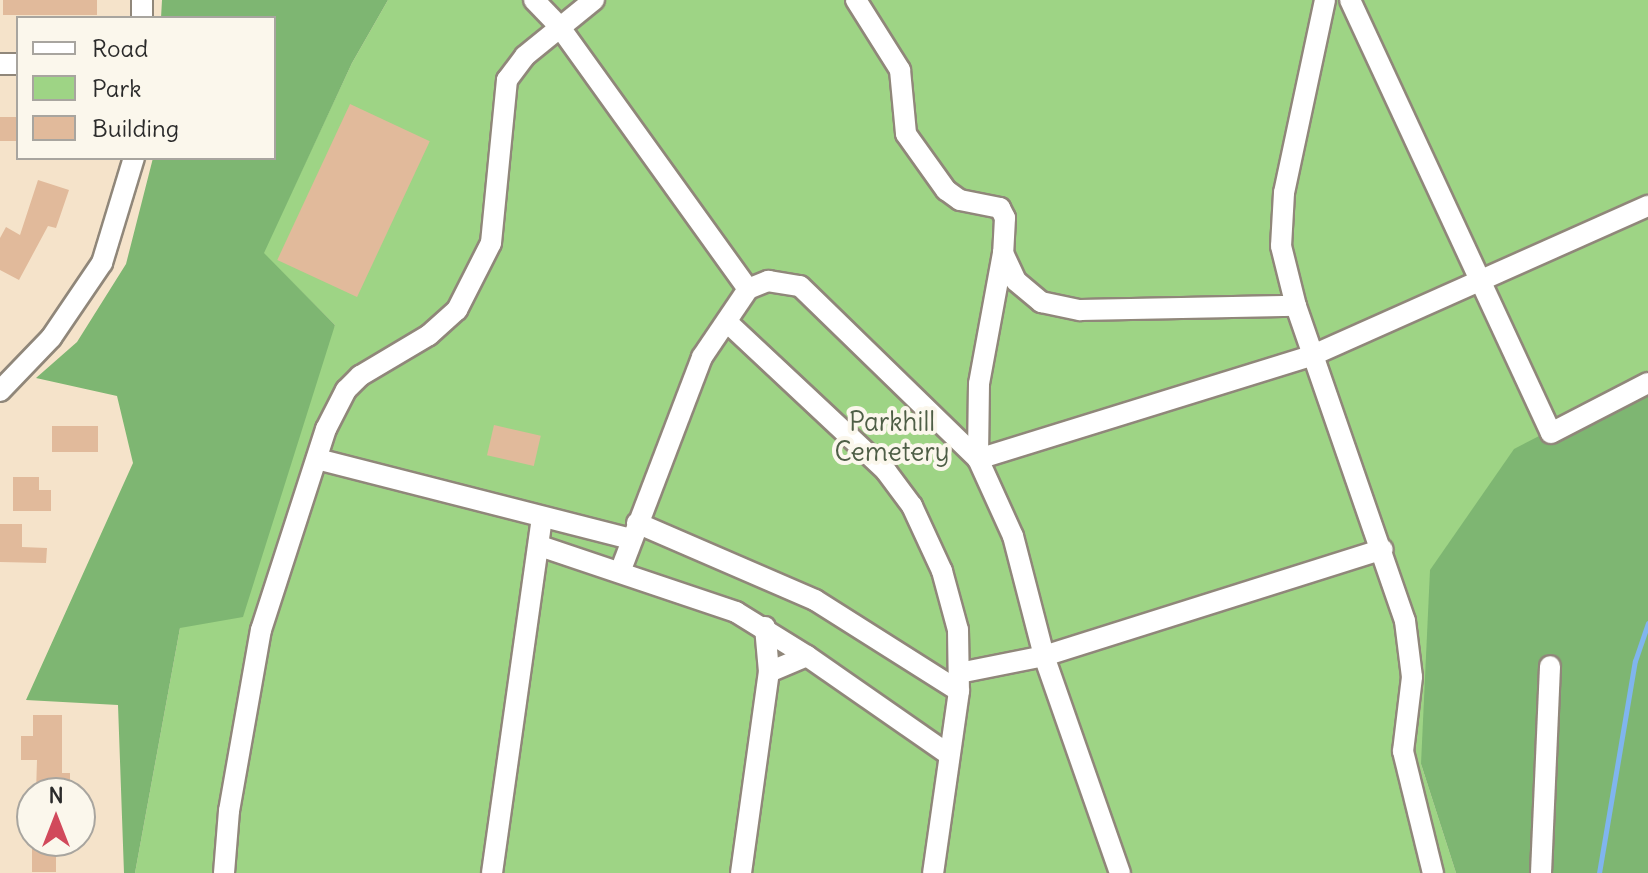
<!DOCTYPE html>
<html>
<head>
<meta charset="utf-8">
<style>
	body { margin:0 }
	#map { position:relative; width:1648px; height:873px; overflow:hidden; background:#f5e3ca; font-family:Delius,sans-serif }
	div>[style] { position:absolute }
	.green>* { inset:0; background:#9ed485 }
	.forest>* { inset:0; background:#7eb672 }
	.stream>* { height:5px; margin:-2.5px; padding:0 2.5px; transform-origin:2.5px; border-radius:2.5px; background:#80b5ee }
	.building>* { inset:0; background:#e1ba9b; transform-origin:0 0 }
	.roads { filter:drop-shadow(2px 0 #90877a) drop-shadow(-2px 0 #90877a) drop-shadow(0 2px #90877a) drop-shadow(0 -2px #90877a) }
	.minor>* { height:20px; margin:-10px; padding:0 10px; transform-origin:10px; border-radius:10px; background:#fff }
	span { translate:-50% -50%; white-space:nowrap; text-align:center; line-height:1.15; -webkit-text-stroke:8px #fbf7ec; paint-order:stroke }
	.park-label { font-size:26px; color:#4e5e46 }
	.legend { position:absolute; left:16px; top:16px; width:260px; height:144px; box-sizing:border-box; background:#fbf7ec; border:2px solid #a8a59f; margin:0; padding:10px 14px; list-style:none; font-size:24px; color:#2b2b2b }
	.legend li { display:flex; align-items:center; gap:16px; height:40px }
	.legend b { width:40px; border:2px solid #a8a59f }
	.north { position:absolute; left:16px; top:777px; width:80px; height:80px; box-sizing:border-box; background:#fbf7ec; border:2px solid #a8a59f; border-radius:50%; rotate:0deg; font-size:22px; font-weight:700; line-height:32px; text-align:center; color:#2b2b2b }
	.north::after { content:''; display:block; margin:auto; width:28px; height:36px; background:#d1495b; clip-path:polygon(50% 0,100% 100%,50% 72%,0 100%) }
</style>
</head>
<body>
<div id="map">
	<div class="green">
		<i style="clip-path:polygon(388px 0,1648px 0,1648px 380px,1421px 764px,1456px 873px,135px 873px,180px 628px,335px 325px,263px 253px,352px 63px)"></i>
	</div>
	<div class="forest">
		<i style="clip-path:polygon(162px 0,388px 0,352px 63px,264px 253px,335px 325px,243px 617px,180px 628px,135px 873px,124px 873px,118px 705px,26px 700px,133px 463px,117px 396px,36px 378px,77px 342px,126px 264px,153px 158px,274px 158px,274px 18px,161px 18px)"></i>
		<i style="clip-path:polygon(1648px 380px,1648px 873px,1456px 873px,1421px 764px,1430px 570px,1514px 449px)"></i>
	</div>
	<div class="stream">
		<i style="left:1599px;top:873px;width:215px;rotate:-80.4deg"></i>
		<i style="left:1635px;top:661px;width:40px;rotate:-71.1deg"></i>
	</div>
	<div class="building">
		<i style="left:3px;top:0;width:94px;height:15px"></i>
		<i style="left:350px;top:104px;width:88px;height:172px;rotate:25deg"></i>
		<i style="left:0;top:117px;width:18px;height:24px"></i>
		<i style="clip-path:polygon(38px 180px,69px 190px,56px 228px,48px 226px,19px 280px,0 270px,0 238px,6px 227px,20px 235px)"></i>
		<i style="left:494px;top:425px;width:48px;height:31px;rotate:13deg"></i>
		<i style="left:52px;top:426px;width:46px;height:26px"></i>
		<i style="clip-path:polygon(13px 477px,39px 477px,39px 490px,51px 490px,51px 511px,13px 511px)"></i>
		<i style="clip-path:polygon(0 524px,22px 524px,22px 547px,47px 548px,46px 563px,0 562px)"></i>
		<i style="clip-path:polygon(33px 715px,62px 715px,62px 773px,70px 773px,70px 793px,36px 793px,37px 760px,21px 760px,21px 736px,33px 736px)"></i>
		<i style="left:32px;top:841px;width:24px;height:31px"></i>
	</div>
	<div class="roads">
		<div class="minor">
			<i style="left:534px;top:0;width:36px;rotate:46deg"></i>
			<i style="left:559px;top:26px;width:324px;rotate:54.3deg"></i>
			<i style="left:748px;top:289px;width:22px;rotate:-22deg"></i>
			<i style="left:768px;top:281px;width:32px;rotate:9deg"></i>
			<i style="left:800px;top:286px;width:248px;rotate:44.2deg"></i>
			<i style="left:978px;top:459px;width:85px;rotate:65.6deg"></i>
			<i style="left:1013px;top:536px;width:124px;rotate:75.5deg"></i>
			<i style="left:1044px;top:656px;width:230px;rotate:70.7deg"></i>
			<i style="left:856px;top:0;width:83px;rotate:57.8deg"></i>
			<i style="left:900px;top:70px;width:64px;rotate:84.6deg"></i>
			<i style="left:906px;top:134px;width:69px;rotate:54.5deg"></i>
			<i style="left:946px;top:190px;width:17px;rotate:36deg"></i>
			<i style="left:960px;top:200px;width:41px;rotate:11.3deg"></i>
			<i style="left:1000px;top:208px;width:11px;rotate:63deg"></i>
			<i style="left:1005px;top:218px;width:35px;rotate:93deg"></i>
			<i style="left:1003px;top:253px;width:31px;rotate:65deg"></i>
			<i style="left:1016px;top:281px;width:33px;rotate:40deg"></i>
			<i style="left:1041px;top:302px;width:40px;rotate:12deg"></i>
			<i style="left:1080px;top:310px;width:216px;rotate:-1.1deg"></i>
			<i style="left:1325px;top:0;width:197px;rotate:102deg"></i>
			<i style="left:1284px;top:193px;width:53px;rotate:93.2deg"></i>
			<i style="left:1281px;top:246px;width:62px;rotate:76deg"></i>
			<i style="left:1296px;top:306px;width:333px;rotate:70.9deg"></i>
			<i style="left:1405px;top:621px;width:56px;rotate:82.9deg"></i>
			<i style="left:1412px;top:677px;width:75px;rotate:96.9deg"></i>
			<i style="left:1403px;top:751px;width:126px;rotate:76.2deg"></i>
			<i style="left:1350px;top:0;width:477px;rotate:65.1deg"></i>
			<i style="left:1551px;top:433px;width:109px;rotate:-27.3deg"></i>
			<i style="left:142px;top:18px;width:18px;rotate:-90deg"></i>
			<i style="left:0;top:64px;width:18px"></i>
			<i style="left:1003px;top:253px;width:133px;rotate:100.4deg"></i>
			<i style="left:979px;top:384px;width:75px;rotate:90.8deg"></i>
			<i style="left:978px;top:459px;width:351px;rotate:-17.2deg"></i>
			<i style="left:1313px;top:355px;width:367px;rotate:-24deg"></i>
			<i style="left:727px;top:322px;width:218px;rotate:43.1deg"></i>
			<i style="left:886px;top:471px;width:44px;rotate:53.4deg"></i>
			<i style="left:912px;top:506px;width:72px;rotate:65.2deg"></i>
			<i style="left:942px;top:571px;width:61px;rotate:74.8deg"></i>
			<i style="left:958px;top:630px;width:61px;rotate:89.1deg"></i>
			<i style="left:959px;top:691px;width:184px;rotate:98.1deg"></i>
			<i style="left:0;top:391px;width:74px;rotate:-46.1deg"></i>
			<i style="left:51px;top:338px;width:91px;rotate:-55.8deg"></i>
			<i style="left:102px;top:263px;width:110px;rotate:-73.1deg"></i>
			<i style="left:317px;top:459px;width:324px;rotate:14.3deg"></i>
			<i style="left:637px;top:523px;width:194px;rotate:23.4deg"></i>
			<i style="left:815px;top:600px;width:170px;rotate:32.3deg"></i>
			<i style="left:540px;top:546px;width:207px;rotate:18.6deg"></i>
			<i style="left:736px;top:612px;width:84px;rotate:31.8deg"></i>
			<i style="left:620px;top:572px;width:230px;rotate:-69.1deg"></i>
			<i style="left:702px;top:357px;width:82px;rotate:-55.9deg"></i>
			<i style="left:765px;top:627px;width:45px;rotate:84.9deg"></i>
			<i style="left:959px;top:673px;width:87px;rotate:-11.3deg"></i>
			<i style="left:1044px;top:656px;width:355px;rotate:-17.5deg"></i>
			<i style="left:224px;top:873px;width:62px;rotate:-85.4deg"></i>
			<i style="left:229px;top:811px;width:184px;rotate:-80deg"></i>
			<i style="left:261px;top:630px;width:211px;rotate:-72.1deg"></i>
			<i style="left:326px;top:429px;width:44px;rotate:-62.9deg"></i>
			<i style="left:346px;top:390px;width:20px;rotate:-45deg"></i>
			<i style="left:360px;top:376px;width:80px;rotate:-30.7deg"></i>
			<i style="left:429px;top:335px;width:38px;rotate:-42deg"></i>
			<i style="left:457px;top:310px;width:75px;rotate:-63.1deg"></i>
			<i style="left:491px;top:243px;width:164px;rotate:-84.4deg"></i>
			<i style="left:507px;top:80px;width:30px;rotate:-53deg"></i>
			<i style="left:525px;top:56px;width:89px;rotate:-39.1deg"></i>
			<i style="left:492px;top:873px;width:359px;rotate:-82deg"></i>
			<i style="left:741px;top:873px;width:203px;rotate:-82.1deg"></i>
			<i style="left:769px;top:672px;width:41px;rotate:-22.8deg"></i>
			<i style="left:807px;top:656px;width:172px;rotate:34.8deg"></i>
			<i style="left:1541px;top:873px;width:207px;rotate:-87.5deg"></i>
		</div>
	</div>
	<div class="park-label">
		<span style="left:892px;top:437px">Parkhill<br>Cemetery</span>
	</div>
	<ul class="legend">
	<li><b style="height:10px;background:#fff"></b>Road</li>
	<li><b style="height:22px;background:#9ed485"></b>Park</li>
	<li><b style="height:22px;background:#e1ba9b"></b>Building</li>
	</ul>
	<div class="north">N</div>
</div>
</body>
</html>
